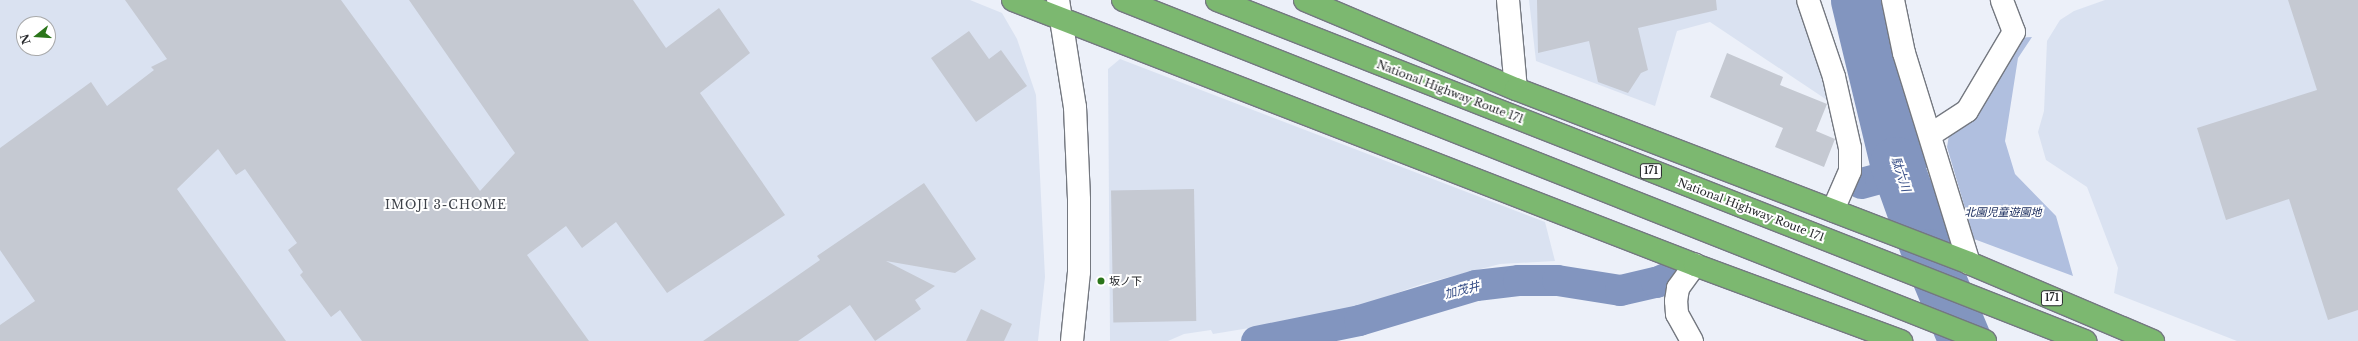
<!DOCTYPE html>
<html>
<head>
<meta charset="utf-8">
<style>
	body { margin:0 }
	#map { position:relative; width:2358px; height:341px; overflow:hidden; background:#ecf0f9; font-family:"Libre Baskerville","Noto Sans JP",serif }
	div>[style] { position:absolute }
	.built>* { inset:0; background:#dae2f1 }
	.green>* { inset:0; background:#b0bfdf }
	.canal>* { height:31px; margin:-15.5px; padding:0 15.5px; transform-origin:15.5px; border-radius:15.5px; background:#8295bf }
	.river>* { height:53px; margin:-26.5px; padding:0 26.5px; transform-origin:26.5px; border-radius:26.5px; background:#8295bf }
	.building>* { inset:0; background:#c5c9d2; transform-origin:0 0 }
	.roads { filter:drop-shadow(1px 0 #747880) drop-shadow(-1px 0 #747880) drop-shadow(0 1px #747880) drop-shadow(0 -1px #747880) }
	.minor>* { height:22px; margin:-11px; padding:0 11px; transform-origin:11px; border-radius:11px; background:#fff }
	.tertiary>* { height:22px; margin:-11px; padding:0 11px; transform-origin:11px; border-radius:11px; background:#fff }
	.trunk>* { height:22px; margin:-11px; padding:0 11px; transform-origin:11px; border-radius:11px; background:#7cb870 }
	.dots>* { width:11px; height:11px; translate:-50% -50%; box-sizing:border-box; border:2px solid #fff; border-radius:50% }
	span { translate:-50% -50%; white-space:nowrap; text-align:center; line-height:1.15; -webkit-text-stroke:4px #fff; paint-order:stroke }
	.shield-label span { padding:1px 3px; background:#fff; border:1px solid; border-radius:3px; -webkit-text-stroke-width:0 }
	.shield-label { font-size:10px; color:#26282b; font-weight:700 }
	.street-label { font-size:11px; color:#26282b }
	.park-label { font-size:11px; color:#122558; font-style:italic }
	.poi-label { font-size:11px; color:#26282b }
	.left { translate:0 -50%; text-align:left }
	.water-label { font-size:12px; color:#395088; font-style:italic }
	.neighbourhood-label { font-size:12px; color:#3e4249; letter-spacing:1px }
	.north { position:absolute; left:16px; top:16px; width:40px; height:40px; box-sizing:border-box; background:#fff; border:1px solid #a8a9aa; border-radius:50%; rotate:253deg; font-size:11px; font-weight:700; line-height:16px; text-align:center; color:#26282b }
	.north::after { content:''; display:block; margin:auto; width:14px; height:18px; background:#2b751a; clip-path:polygon(50% 0,100% 100%,50% 72%,0 100%) }
</style>
</head>
<body>
<div id="map">
	<div class="built">
		<i style="clip-path:polygon(evenodd,0 0,970px 0,1002px 13px,1017px 39px,1036px 95px,1045px 277px,1038px 341px,0 341px,0 0,24px 24px,48px 24px,48px 48px,24px 48px,24px 24px)"></i>
		<i style="clip-path:polygon(1529px 0,1797px 0,1830px 102px,1710px 22px,1677px 31px,1655px 106px,1536px 61px)"></i>
		<i style="clip-path:polygon(2105px 0,2358px 0,2358px 341px,2237px 341px,2114px 293px,2118px 268px,2087px 187px,2046px 160px,2038px 132px,2044px 111px,2047px 41px,2060px 20px,2074px 11px)"></i>
		<i style="clip-path:polygon(1120px 59px,1545px 222px,1555px 261px,1500px 264px,1422px 284px,1340px 313px,1213px 334px,1211px 330px,1184px 334px,1168px 341px,1110px 341px,1108px 69px)"></i>
	</div>
	<div class="green">
		<i style="clip-path:polygon(2032px 37px,2018px 58px,2005px 141px,2015px 174px,2056px 216px,2073px 276px,1974px 239px,1947px 147px,1950px 129px,1974px 120px,2015px 38px)"></i>
	</div>
	<div class="canal">
		<i style="left:1861px;top:183px;width:20px;rotate:-15deg"></i>
		<i style="left:1880px;top:178px;width:22px;rotate:-43deg"></i>
		<i style="left:1896px;top:163px;width:24px;rotate:-22deg"></i>
		<i style="left:1256px;top:341px;width:105px;rotate:-11.5deg"></i>
		<i style="left:1359px;top:320px;width:122px;rotate:-16.7deg"></i>
		<i style="left:1476px;top:285px;width:42px;rotate:-6.8deg"></i>
		<i style="left:1518px;top:280px;width:39px"></i>
		<i style="left:1557px;top:280px;width:64px;rotate:9deg"></i>
		<i style="left:1620px;top:290px;width:37px;rotate:-13deg"></i>
		<i style="left:1656px;top:282px;width:15px;rotate:-23deg"></i>
	</div>
	<div class="river">
		<i style="left:1857px;top:0;width:168px;rotate:76.5deg"></i>
		<i style="left:1896px;top:163px;width:98px;rotate:70.3deg"></i>
		<i style="left:1929px;top:255px;width:93px;rotate:67.3deg"></i>
	</div>
	<div class="building">
		<i style="clip-path:polygon(125px 0,341px 0,480px 191px,515px 153px,409px 0,633px 0,666px 48px,719px 8px,750px 53px,700px 93px,785px 215px,667px 293px,616px 222px,582px 248px,566px 226px,527px 255px,589px 341px,362px 341px,340px 310px,331px 317px,300px 275px,303px 272px,288px 250px,297px 243px,245px 169px,236px 175px,218px 149px,177px 189px,286px 341px,0 341px,0 325px,35px 301px,0 250px,0 148px,91px 82px,107px 106px,154px 70px,151px 67px,167px 59px)"></i>
		<i style="clip-path:polygon(1537px 0,1716px 0,1717px 10px,1638px 28px,1648px 70px,1641px 73px,1628px 93px,1598px 82px,1589px 41px,1538px 53px)"></i>
		<i style="clip-path:polygon(2288px 0,2358px 0,2358px 310px,2328px 320px,2289px 199px,2226px 220px,2197px 128px,2317px 90px)"></i>
		<i style="clip-path:polygon(969px 31px,989px 59px,1001px 50px,1027px 86px,976px 122px,931px 58px)"></i>
		<i style="clip-path:polygon(1727px 53px,1783px 77px,1780px 85px,1827px 104px,1816px 131px,1835px 139px,1824px 167px,1775px 147px,1783px 128px,1710px 97px)"></i>
		<i style="clip-path:polygon(924px 183px,976px 259px,955px 273px,886px 261px,935px 286px,915px 300px,921px 309px,875px 341px,850px 305px,798px 341px,703px 341px,820px 260px,817px 256px)"></i>
		<i style="left:1194px;top:189px;width:132px;height:83px;rotate:89deg"></i>
		<i style="clip-path:polygon(981px 309px,1012px 324px,1004px 341px,966px 341px)"></i>
	</div>
	<div class="roads">
		<div class="minor">
			<i style="left:1808px;top:0;width:81px;rotate:71.3deg"></i>
			<i style="left:1834px;top:77px;width:73px;rotate:77.3deg"></i>
			<i style="left:1850px;top:148px;width:23px;rotate:90deg"></i>
			<i style="left:1850px;top:171px;width:43px;rotate:113.6deg"></i>
			<i style="left:1893px;top:0;width:54px;rotate:78.3deg"></i>
			<i style="left:1904px;top:53px;width:220px;rotate:72.8deg"></i>
			<i style="left:1930px;top:135px;width:44px;rotate:-33deg"></i>
			<i style="left:1967px;top:111px;width:92px;rotate:-59.3deg"></i>
			<i style="left:2014px;top:32px;width:34px;rotate:-111deg"></i>
			<i style="left:1692px;top:341px;width:31px;rotate:-119deg"></i>
			<i style="left:1677px;top:314px;width:13px;rotate:-94deg"></i>
			<i style="left:1676px;top:301px;width:13px;rotate:-81deg"></i>
			<i style="left:1678px;top:288px;width:29px;rotate:-54deg"></i>
		</div>
		<div class="tertiary">
			<i style="left:1058px;top:0;width:108px;rotate:81deg"></i>
			<i style="left:1075px;top:107px;width:93px;rotate:87.5deg"></i>
			<i style="left:1079px;top:200px;width:72px;rotate:90deg"></i>
			<i style="left:1079px;top:272px;width:69px;rotate:95.8deg"></i>
			<i style="left:1508px;top:0;width:89px;rotate:84.9deg"></i>
		</div>
		<div class="trunk">
			<i style="left:1013px;top:0;width:732px;rotate:21.23deg"></i>
			<i style="left:1695px;top:265px;width:220px;rotate:20.3deg"></i>
			<i style="left:1123px;top:0;width:927px;rotate:21.58deg"></i>
			<i style="left:1217px;top:0;width:933px;rotate:21.45deg"></i>
			<i style="left:1305px;top:0;width:229px;rotate:22.9deg"></i>
			<i style="left:1516px;top:89px;width:485px;rotate:21deg"></i>
			<i style="left:1969px;top:263px;width:200px;rotate:23deg"></i>
		</div>
	</div>
	<div class="dots">
		<i style="left:1101px;top:281px;background:#2b751a"></i>
	</div>
	<div class="shield-label">
		<span style="left:1651px;top:171px">171</span>
		<span style="left:2052px;top:298px">171</span>
	</div>
	<div class="street-label">
		<span style="left:1450px;top:92px;rotate:21deg">National Highway Route 171</span>
		<span style="left:1751px;top:210px;rotate:21deg">National Highway Route 171</span>
	</div>
	<div class="park-label">
		<span style="left:2003px;top:212px">北園児童遊園地</span>
	</div>
	<div class="poi-label">
		<span class="left" style="left:1109px;top:281px">坂ノ下</span>
	</div>
	<div class="water-label">
		<span style="left:1901px;top:174px;rotate:72deg">駄六川</span>
		<span style="left:1462px;top:290px;rotate:-15deg">加茂井</span>
	</div>
	<div class="neighbourhood-label">
		<span style="left:446px;top:205px">IMOJI 3-CHOME</span>
	</div>
	<div class="north">N</div>
</div>
</body>
</html>
